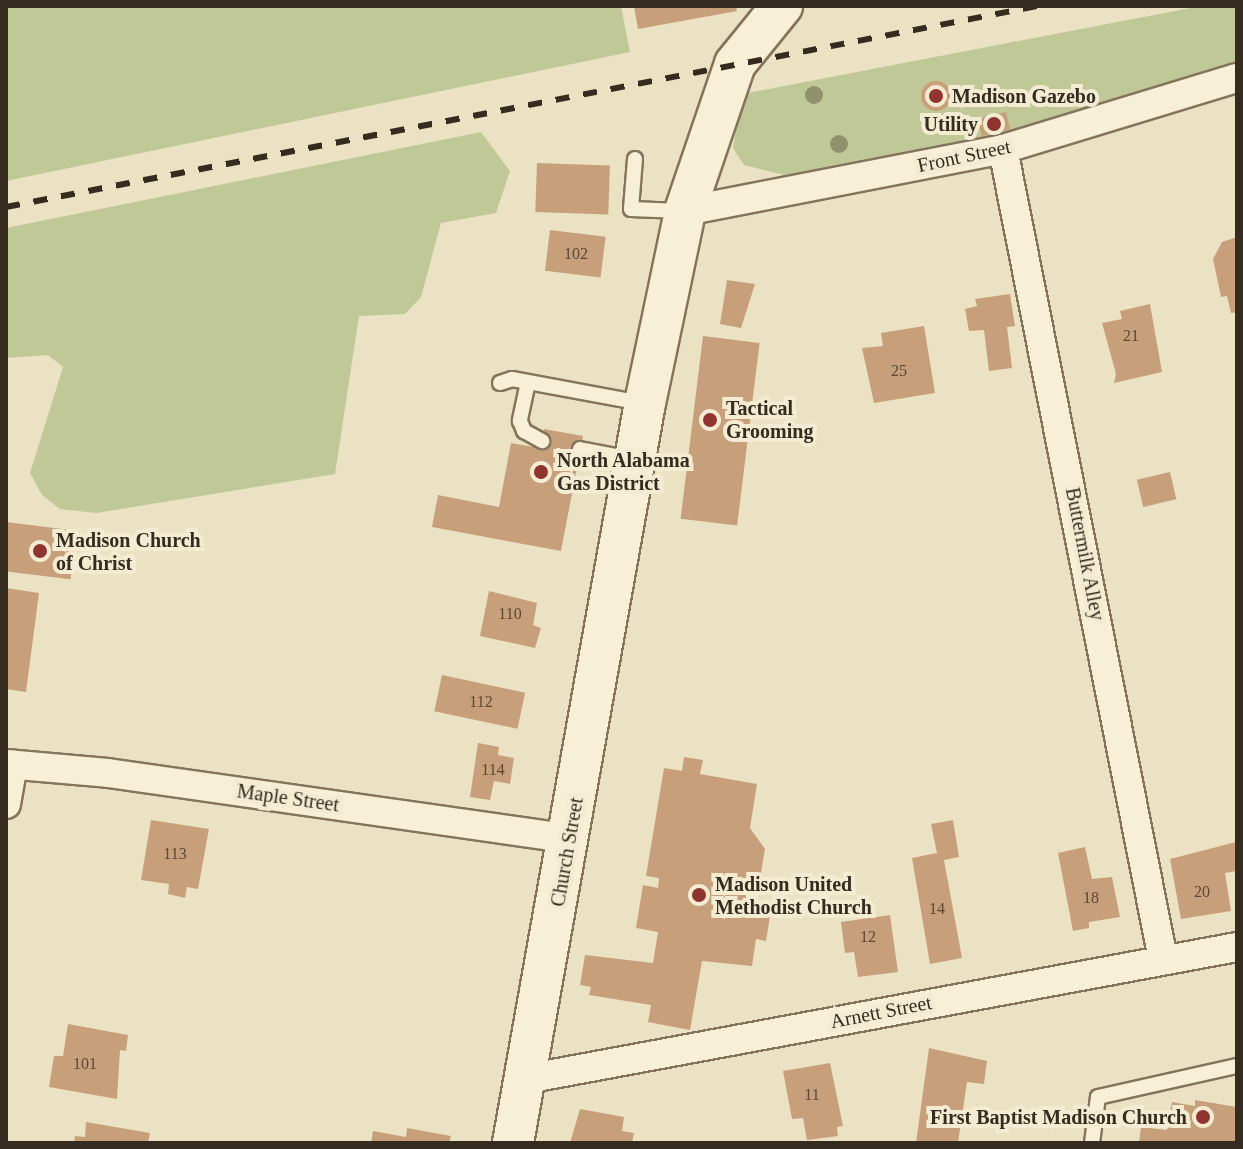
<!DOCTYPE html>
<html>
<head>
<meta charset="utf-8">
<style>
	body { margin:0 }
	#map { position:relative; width:1243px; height:1149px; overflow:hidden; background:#ebe2c3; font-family:"Times New Roman",serif }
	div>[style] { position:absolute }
	.green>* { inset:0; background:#c0c898 }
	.building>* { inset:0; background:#c7a07b; transform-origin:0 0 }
	.round { border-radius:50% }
	.roads { filter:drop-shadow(2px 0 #84745b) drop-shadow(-2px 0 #84745b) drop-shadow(0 2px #84745b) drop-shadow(0 -2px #84745b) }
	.lane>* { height:14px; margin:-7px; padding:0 7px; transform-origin:7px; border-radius:7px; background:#f7efd6 }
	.street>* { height:28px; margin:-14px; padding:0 14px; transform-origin:14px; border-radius:14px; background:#f7efd6 }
	.secondary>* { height:40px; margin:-20px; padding:0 20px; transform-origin:20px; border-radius:20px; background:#f7efd6 }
	.rail>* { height:6px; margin-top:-3px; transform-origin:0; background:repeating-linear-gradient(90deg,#352b1e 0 14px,transparent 0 28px) }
	.trees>* { width:18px; height:18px; margin:-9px; border-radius:50%; background:#8f926d }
	.dots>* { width:22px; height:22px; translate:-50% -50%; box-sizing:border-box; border:4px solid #f3ecd2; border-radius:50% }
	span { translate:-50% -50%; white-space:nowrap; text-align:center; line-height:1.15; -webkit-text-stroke:8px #f3ecd2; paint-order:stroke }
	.number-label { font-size:16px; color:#5a4835 }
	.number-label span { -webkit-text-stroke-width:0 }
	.poi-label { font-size:20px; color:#352b1e; font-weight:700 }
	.left { translate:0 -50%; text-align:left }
	.right { translate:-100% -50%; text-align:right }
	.street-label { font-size:20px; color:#352b1e }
	.frame { position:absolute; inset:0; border:8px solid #352b1e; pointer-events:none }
</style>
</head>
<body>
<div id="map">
	<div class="green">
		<i style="clip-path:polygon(6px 6px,621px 6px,630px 52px,6px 181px)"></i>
		<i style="clip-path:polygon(1201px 6px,1237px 6px,1237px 62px,1125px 101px,990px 139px,797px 178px,744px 165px,733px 148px,742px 94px)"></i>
		<i style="clip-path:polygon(481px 132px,510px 171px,496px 213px,441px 223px,421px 297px,405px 314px,359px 316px,335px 474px,96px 513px,60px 509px,42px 495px,30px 473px,63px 367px,48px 355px,6px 358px,6px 228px)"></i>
	</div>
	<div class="building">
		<i style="clip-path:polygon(634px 6px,736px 6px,737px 11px,638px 29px)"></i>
		<i class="round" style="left:921px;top:81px;width:30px;height:30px"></i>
		<i style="left:1006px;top:112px;width:18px;height:29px;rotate:77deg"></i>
		<i style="left:537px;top:163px;width:73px;height:49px;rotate:2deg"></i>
		<i style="left:550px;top:230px;width:56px;height:41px;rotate:7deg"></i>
		<i style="clip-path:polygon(1237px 237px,1237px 312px,1231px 313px,1227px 296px,1221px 297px,1213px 259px,1222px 242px)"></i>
		<i style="clip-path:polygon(727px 280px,755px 284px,741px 328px,720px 324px)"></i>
		<i style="clip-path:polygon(1010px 294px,1015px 326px,1007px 327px,1012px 368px,989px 371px,984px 330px,969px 331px,965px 309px,977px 306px,975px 299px)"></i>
		<i style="clip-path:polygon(1150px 304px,1162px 372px,1114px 383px,1116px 374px,1102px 323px,1122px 319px,1120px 311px)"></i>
		<i style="clip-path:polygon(924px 326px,935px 393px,874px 403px,862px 348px,883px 346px,881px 333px)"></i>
		<i style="left:703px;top:336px;width:57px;height:184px;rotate:7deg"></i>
		<i style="clip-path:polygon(544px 429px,583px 436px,561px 551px,432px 527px,438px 495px,499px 507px,511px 443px,540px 448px)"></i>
		<i style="left:1170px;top:472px;width:28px;height:34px;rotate:77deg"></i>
		<i style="left:6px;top:522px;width:71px;height:49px;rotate:7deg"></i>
		<i style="clip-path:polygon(6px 588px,39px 593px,26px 692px,6px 689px)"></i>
		<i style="clip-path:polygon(489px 591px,537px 603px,533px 625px,541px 628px,535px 648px,480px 636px)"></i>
		<i style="left:442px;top:675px;width:85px;height:37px;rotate:12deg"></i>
		<i style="clip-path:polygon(478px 743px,499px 747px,498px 755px,514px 758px,510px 784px,494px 781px,490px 800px,470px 797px)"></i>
		<i style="clip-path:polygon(684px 757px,703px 760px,700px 774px,757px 784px,750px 828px,765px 849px,756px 903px,771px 910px,766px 941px,756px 939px,752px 966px,702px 961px,690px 1030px,648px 1022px,651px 1005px,589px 995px,591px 987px,580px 985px,585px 955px,653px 963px,658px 932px,636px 928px,643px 885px,658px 888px,659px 878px,646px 876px,664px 768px,682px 771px)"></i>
		<i style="clip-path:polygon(151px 820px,209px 829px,198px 889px,187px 887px,185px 898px,168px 894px,169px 884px,141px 880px)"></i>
		<i style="clip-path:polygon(953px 820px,959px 857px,944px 860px,962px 958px,930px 964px,912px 858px,937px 853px,931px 824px)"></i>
		<i style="clip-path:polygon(1236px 842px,1237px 871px,1225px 873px,1231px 911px,1181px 919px,1170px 859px)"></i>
		<i style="clip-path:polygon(1085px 847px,1092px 879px,1112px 877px,1120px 917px,1089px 922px,1089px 928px,1073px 931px,1058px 853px)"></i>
		<i style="clip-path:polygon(890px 915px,898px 972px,858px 977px,854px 952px,845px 953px,841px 922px)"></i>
		<i style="clip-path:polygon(68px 1024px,128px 1035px,126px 1051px,120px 1050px,117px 1099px,49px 1087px,54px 1056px,63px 1056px)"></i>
		<i style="clip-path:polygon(929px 1048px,987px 1061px,984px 1084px,967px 1082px,958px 1143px,916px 1143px)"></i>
		<i style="clip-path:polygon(830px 1063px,843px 1126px,837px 1127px,838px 1136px,807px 1140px,803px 1118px,792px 1119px,783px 1071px)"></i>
		<i style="clip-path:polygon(1195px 1100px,1237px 1107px,1237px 1143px,1139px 1143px,1141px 1127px,1167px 1130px,1172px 1102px,1195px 1106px)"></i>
		<i style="clip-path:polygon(580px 1109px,624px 1117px,622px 1131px,634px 1133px,632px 1143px,570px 1143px)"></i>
		<i style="clip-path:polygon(86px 1122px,150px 1133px,148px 1143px,74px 1143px,75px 1136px,85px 1137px)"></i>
		<i style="clip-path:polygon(407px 1128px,451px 1136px,449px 1143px,371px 1143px,373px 1131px,406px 1137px)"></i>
	</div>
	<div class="roads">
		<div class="lane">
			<i style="left:635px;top:159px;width:50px;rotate:94.6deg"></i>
			<i style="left:631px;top:209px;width:50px;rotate:2.3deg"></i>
			<i style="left:528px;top:382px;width:40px;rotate:102deg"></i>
			<i style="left:520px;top:421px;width:11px;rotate:68deg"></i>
			<i style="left:524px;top:431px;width:21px;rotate:29deg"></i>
			<i style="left:500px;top:383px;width:13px;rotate:-18deg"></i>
			<i style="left:512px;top:379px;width:131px;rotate:10.5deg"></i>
			<i style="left:580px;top:449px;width:53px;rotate:10.9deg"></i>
			<i style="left:1092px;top:1143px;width:46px;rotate:-82.6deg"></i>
			<i style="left:1098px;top:1097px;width:142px;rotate:-12.6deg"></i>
		</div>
		<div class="street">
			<i style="left:1003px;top:149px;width:826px;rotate:78.83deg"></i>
			<i style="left:685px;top:211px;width:324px;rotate:-11deg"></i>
			<i style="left:1003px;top:149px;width:245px;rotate:-16.9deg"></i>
			<i style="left:6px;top:764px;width:102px;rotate:5deg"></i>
			<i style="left:108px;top:773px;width:466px;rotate:8.1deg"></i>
			<i style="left:6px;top:804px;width:40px;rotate:-80deg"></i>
			<i style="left:526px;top:1079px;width:723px;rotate:-10.52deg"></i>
		</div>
		<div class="secondary">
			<i style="left:513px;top:1143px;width:752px;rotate:-79.89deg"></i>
			<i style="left:645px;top:403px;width:196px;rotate:-78.2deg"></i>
			<i style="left:685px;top:211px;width:155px;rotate:-71.2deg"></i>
			<i style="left:735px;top:64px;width:75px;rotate:-51deg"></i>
		</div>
	</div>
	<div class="rail">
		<i style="left:6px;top:207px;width:1050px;rotate:-11.03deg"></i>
	</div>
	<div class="trees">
		<i style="left:814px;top:95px"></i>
		<i style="left:839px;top:144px"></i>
	</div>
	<div class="dots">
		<i style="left:936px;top:96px;background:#90342f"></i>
		<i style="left:994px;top:124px;background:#90342f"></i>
		<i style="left:710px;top:420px;background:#90342f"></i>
		<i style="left:541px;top:472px;background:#90342f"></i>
		<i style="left:40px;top:551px;background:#90342f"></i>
		<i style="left:699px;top:895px;background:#90342f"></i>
		<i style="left:1203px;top:1117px;background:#90342f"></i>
	</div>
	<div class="number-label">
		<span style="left:576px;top:254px">102</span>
		<span style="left:1131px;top:336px">21</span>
		<span style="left:899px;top:371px">25</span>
		<span style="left:510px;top:614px">110</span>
		<span style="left:481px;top:702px">112</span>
		<span style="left:493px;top:770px">114</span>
		<span style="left:175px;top:854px">113</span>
		<span style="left:1202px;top:892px">20</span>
		<span style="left:1091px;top:898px">18</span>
		<span style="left:937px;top:909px">14</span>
		<span style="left:868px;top:937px">12</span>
		<span style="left:85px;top:1064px">101</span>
		<span style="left:812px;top:1095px">11</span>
	</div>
	<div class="poi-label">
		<span class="left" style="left:952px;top:96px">Madison Gazebo</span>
		<span class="right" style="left:978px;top:124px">Utility</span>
		<span class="left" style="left:726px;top:420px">Tactical<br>Grooming</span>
		<span class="left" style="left:557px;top:472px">North Alabama<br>Gas District</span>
		<span class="left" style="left:56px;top:552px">Madison Church<br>of Christ</span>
		<span class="left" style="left:715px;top:896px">Madison United<br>Methodist Church</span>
		<span class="right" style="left:1187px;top:1117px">First Baptist Madison Church</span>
	</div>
	<div class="street-label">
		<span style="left:964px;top:156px;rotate:-12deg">Front Street</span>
		<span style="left:1085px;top:554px;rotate:79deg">Buttermilk Alley</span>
		<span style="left:288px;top:798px;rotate:8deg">Maple Street</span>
		<span style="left:567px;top:852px;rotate:-80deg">Church Street</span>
		<span style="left:881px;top:1012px;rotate:-11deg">Arnett Street</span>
	</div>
	<div class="frame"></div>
</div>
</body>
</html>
